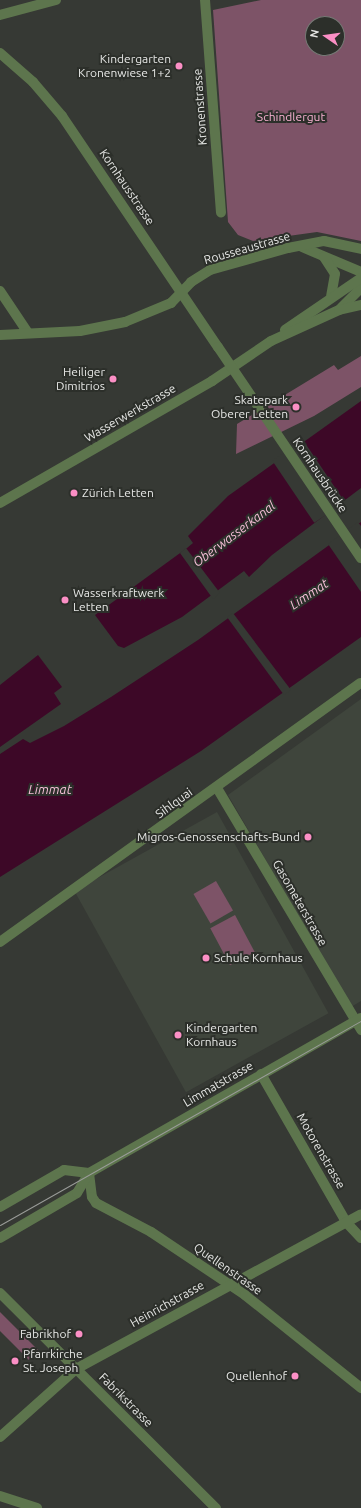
<!DOCTYPE html>
<html>
<head>
<meta charset="utf-8">
<style>
	body { margin:0 }
	#map { position:relative; width:361px; height:1508px; overflow:hidden; background:#363934; font-family:Ubuntu,sans-serif }
	div>[style] { position:absolute }
	.built>* { inset:0; background:#3f453c; transform-origin:0 0 }
	.green>* { inset:0; background:#7d5367; transform-origin:0 0 }
	.water>* { inset:0; background:#3d0827 }
	.pier>* { inset:0; background:#363934; transform-origin:0 0 }
	.minor>* { height:10px; margin:-5px; padding:0 5px; transform-origin:5px; border-radius:5px; background:#5d754d }
	.tram>* { height:1px; margin:-0.5px; padding:0 0.5px; transform-origin:0.5px; border-radius:0.5px; background:#9a9c99 }
	.minor-bridge>* { height:10px; margin:-5px; padding:0 5px; transform-origin:5px; border-radius:5px; background:#5d754d }
	.dots>* { width:11px; height:11px; translate:-50% -50%; box-sizing:border-box; border:2px solid #2c2f2a; border-radius:50% }
	span { translate:-50% -50%; white-space:nowrap; text-align:center; line-height:1.15; -webkit-text-stroke:4px #2c2f2a; paint-order:stroke }
	.poi-label { font-size:12px; color:#e6e7e5 }
	.right { translate:-100% -50%; text-align:right }
	.left { translate:0 -50%; text-align:left }
	.street-label { font-size:12px; color:#e6e7e5 }
	.park-label { font-size:12px; color:#fab2d3 }
	.water-label { font-size:13px; color:#f6bfd8; font-style:italic }
	.north { position:absolute; left:305px; top:16px; width:40px; height:40px; box-sizing:border-box; background:#2c2f2a; border:1px solid #767975; border-radius:50%; rotate:283deg; font-size:11px; font-weight:700; line-height:16px; text-align:center; color:#e6e7e5 }
	.north::after { content:''; display:block; margin:auto; width:14px; height:18px; background:#fb8fc5; clip-path:polygon(50% 0,100% 100%,50% 72%,0 100%) }
</style>
</head>
<body>
<div id="map">
	<div class="built">
		<i style="clip-path:polygon(361px 699px,361px 1001px,351px 1007px,228px 795px)"></i>
		<i style="left:217px;top:812px;width:230px;height:163px;rotate:61deg"></i>
	</div>
	<div class="green">
		<i style="clip-path:polygon(evenodd,261px 0,361px 0,361px 241px,317px 232px,253px 241px,238px 235px,228px 222px,213px 10px,261px 0,313px 24px,337px 24px,337px 48px,313px 48px,313px 24px)"></i>
		<i style="clip-path:polygon(361px 356px,361px 387px,314px 416px,236px 454px,237px 424px,334px 365px,338px 370px)"></i>
		<i style="left:216px;top:881px;width:34px;height:26px;rotate:60deg"></i>
		<i style="left:235px;top:915px;width:42px;height:28px;rotate:62deg"></i>
		<i style="clip-path:polygon(0 1312px,39px 1351px,29px 1360px,0 1331px)"></i>
	</div>
	<div class="water">
		<i style="clip-path:polygon(361px 401px,361px 488px,272px 555px,249px 577px,244px 571px,182px 617px,124px 648px,118px 646px,95px 615px,187px 548px,193px 543px,188px 536px,228px 496px)"></i>
		<i style="clip-path:polygon(361px 522px,361px 637px,201px 751px,0 877px,0 754px,23px 739px,30px 743px,64px 726px,111px 697px,198px 640px)"></i>
		<i style="clip-path:polygon(38px 655px,62px 687px,54px 693px,61px 704px,0 747px,0 685px)"></i>
	</div>
	<div class="pier">
		<i style="left:303px;top:440px;width:75px;height:37px;rotate:56deg"></i>
		<i style="clip-path:polygon(358px 522px,361px 526px,361px 592px,328px 544px)"></i>
		<i style="clip-path:polygon(186px 548px,220px 593px,213px 599px,180px 553px)"></i>
		<i style="clip-path:polygon(233px 613px,291px 690px,284px 695px,227px 617px)"></i>
	</div>
	<div class="minor">
		<i style="left:205px;top:0;width:213px;rotate:85.7deg"></i>
		<i style="left:0;top:15px;width:58px;rotate:-15deg"></i>
		<i style="left:0;top:53px;width:44px;rotate:41.3deg"></i>
		<i style="left:33px;top:82px;width:45px;rotate:49.5deg"></i>
		<i style="left:62px;top:116px;width:279px;rotate:56deg"></i>
		<i style="left:302px;top:247px;width:64px;rotate:23deg"></i>
		<i style="left:324px;top:257px;width:20px;rotate:57deg"></i>
		<i style="left:335px;top:274px;width:22px;rotate:100deg"></i>
		<i style="left:0;top:291px;width:50px;rotate:56.3deg"></i>
		<i style="left:341px;top:308px;width:28px;rotate:-45deg"></i>
		<i style="left:285px;top:330px;width:92px;rotate:-34.4deg"></i>
		<i style="left:0;top:335px;width:80px;rotate:-2.9deg"></i>
		<i style="left:80px;top:331px;width:46px;rotate:-11.3deg"></i>
		<i style="left:125px;top:322px;width:50px;rotate:-22.4deg"></i>
		<i style="left:171px;top:303px;width:29px;rotate:-46deg"></i>
		<i style="left:191px;top:282px;width:22px;rotate:-32deg"></i>
		<i style="left:210px;top:270px;width:81px;rotate:-15.8deg"></i>
		<i style="left:288px;top:248px;width:37px;rotate:-11deg"></i>
		<i style="left:324px;top:241px;width:38px;rotate:12deg"></i>
		<i style="left:0;top:503px;width:245px;rotate:-29.9deg"></i>
		<i style="left:212px;top:381px;width:71px;rotate:-34.1deg"></i>
		<i style="left:271px;top:341px;width:75px;rotate:-24.5deg"></i>
		<i style="left:339px;top:310px;width:23px;rotate:-13deg"></i>
		<i style="left:217px;top:788px;width:282px;rotate:59.2deg"></i>
		<i style="left:0;top:942px;width:444px;rotate:-35.7deg"></i>
		<i style="left:261px;top:1074px;width:171px;rotate:60.1deg"></i>
		<i style="left:346px;top:1222px;width:22px;rotate:47deg"></i>
		<i style="left:89px;top:1173px;width:24px;rotate:83deg"></i>
		<i style="left:92px;top:1197px;width:7px;rotate:56deg"></i>
		<i style="left:96px;top:1203px;width:62px;rotate:27.8deg"></i>
		<i style="left:151px;top:1232px;width:113px;rotate:33.8deg"></i>
		<i style="left:245px;top:1295px;width:149px;rotate:38.7deg"></i>
		<i style="left:0;top:1207px;width:74px;rotate:-30deg"></i>
		<i style="left:64px;top:1170px;width:25px;rotate:7deg"></i>
		<i style="left:0;top:1238px;width:89px;rotate:-30.3deg"></i>
		<i style="left:77px;top:1193px;width:23px;rotate:-59deg"></i>
		<i style="left:89px;top:1173px;width:313px;rotate:-29.7deg"></i>
		<i style="left:0;top:1293px;width:305px;rotate:44.9deg"></i>
		<i style="left:0;top:1437px;width:102px;rotate:-41.8deg"></i>
		<i style="left:76px;top:1369px;width:324px;rotate:-28.5deg"></i>
		<i style="left:0;top:1496px;width:39px;rotate:18deg"></i>
	</div>
	<div class="tram">
		<i style="left:0;top:1225px;width:415px;rotate:-29.5deg"></i>
	</div>
	<div class="minor-bridge">
		<i style="left:218px;top:347px;width:255px;rotate:55.9deg"></i>
	</div>
	<div class="dots">
		<i style="left:179px;top:66px;background:#fb8fc5"></i>
		<i style="left:113px;top:379px;background:#fb8fc5"></i>
		<i style="left:296px;top:407px;background:#fb8fc5"></i>
		<i style="left:74px;top:493px;background:#fb8fc5"></i>
		<i style="left:65px;top:600px;background:#fb8fc5"></i>
		<i style="left:308px;top:837px;background:#fb8fc5"></i>
		<i style="left:206px;top:958px;background:#fb8fc5"></i>
		<i style="left:178px;top:1035px;background:#fb8fc5"></i>
		<i style="left:79px;top:1334px;background:#fb8fc5"></i>
		<i style="left:15px;top:1361px;background:#fb8fc5"></i>
		<i style="left:295px;top:1376px;background:#fb8fc5"></i>
	</div>
	<div class="poi-label">
		<span class="right" style="left:171px;top:66px">Kindergarten<br>Kronenwiese 1+2</span>
		<span class="right" style="left:105px;top:379px">Heiliger<br>Dimitrios</span>
		<span class="right" style="left:288px;top:407px">Skatepark<br>Oberer Letten</span>
		<span class="left" style="left:82px;top:493px">Zürich Letten</span>
		<span class="left" style="left:73px;top:600px">Wasserkraftwerk<br>Letten</span>
		<span class="right" style="left:300px;top:837px">Migros-Genossenschafts-Bund</span>
		<span class="left" style="left:214px;top:958px">Schule Kornhaus</span>
		<span class="left" style="left:186px;top:1035px">Kindergarten<br>Kornhaus</span>
		<span class="right" style="left:71px;top:1334px">Fabrikhof</span>
		<span class="left" style="left:23px;top:1361px">Pfarrkirche<br>St. Joseph</span>
		<span class="right" style="left:287px;top:1376px">Quellenhof</span>
	</div>
	<div class="street-label">
		<span style="left:200px;top:107px;rotate:-94deg">Kronenstrasse</span>
		<span style="left:127px;top:187px;rotate:56deg">Kornhausstrasse</span>
		<span style="left:247px;top:248px;rotate:-16deg">Rousseaustrasse</span>
		<span style="left:130px;top:413px;rotate:-30deg">Wasserwerkstrasse</span>
		<span style="left:320px;top:475px;rotate:56deg">Kornhausbrücke</span>
		<span style="left:174px;top:803px;rotate:-36deg">Sihlquai</span>
		<span style="left:300px;top:903px;rotate:60deg">Gasometerstrasse</span>
		<span style="left:218px;top:1084px;rotate:-30deg">Limmatstrasse</span>
		<span style="left:321px;top:1151px;rotate:60deg">Motorenstrasse</span>
		<span style="left:228px;top:1269px;rotate:35deg">Quellenstrasse</span>
		<span style="left:167px;top:1304px;rotate:-29deg">Heinrichstrasse</span>
		<span style="left:126px;top:1400px;rotate:45deg">Fabrikstrasse</span>
	</div>
	<div class="park-label">
		<span style="left:291px;top:117px">Schindlergut</span>
	</div>
	<div class="water-label">
		<span style="left:234px;top:534px;rotate:-37deg">Oberwasserkanal</span>
		<span style="left:309px;top:594px;rotate:-34deg">Limmat</span>
		<span style="left:50px;top:789px">Limmat</span>
	</div>
	<div class="north">N</div>
</div>
</body>
</html>
